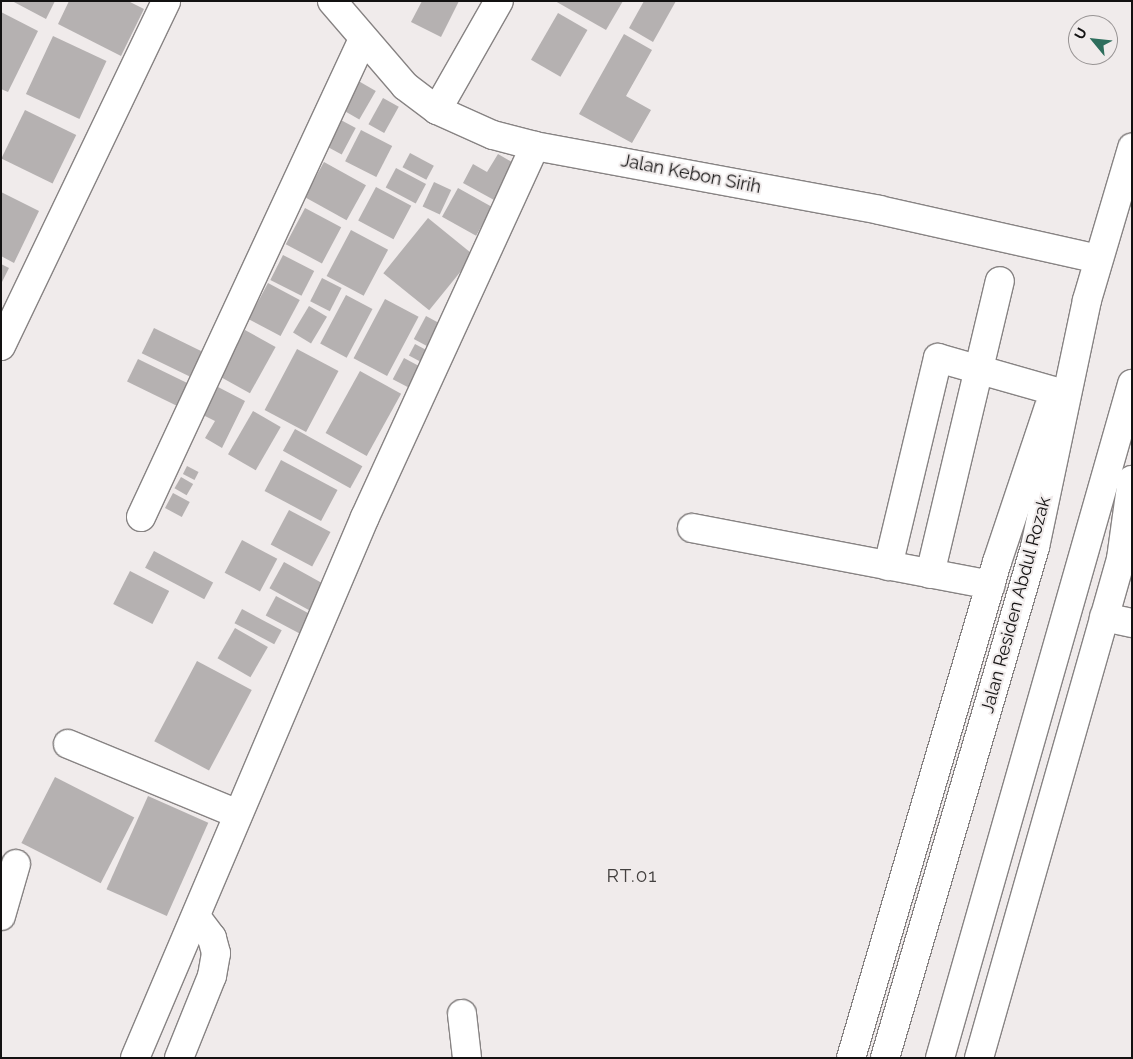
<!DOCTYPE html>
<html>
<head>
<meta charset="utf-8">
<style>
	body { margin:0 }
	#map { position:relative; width:1133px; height:1059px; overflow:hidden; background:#f0ebeb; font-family:Raleway,sans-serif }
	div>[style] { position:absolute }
	.building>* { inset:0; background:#b5b1b1; transform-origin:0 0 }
	.roads { filter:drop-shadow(1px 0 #878383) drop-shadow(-1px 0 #878383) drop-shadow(0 1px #878383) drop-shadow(0 -1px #878383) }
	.minor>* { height:28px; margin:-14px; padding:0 14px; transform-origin:14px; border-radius:14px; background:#fff }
	.highway>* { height:28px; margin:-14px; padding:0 14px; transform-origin:14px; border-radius:14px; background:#fff }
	span { translate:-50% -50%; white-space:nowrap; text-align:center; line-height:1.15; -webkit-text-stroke:4px #f0ebeb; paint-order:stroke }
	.street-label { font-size:18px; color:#131212 }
	.neighbourhood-label { font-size:19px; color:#43403f; letter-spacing:1px }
	.frame { position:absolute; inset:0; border:2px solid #131212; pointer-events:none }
	.north { position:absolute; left:1068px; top:15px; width:50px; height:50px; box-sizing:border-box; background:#f0ebeb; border:1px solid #989494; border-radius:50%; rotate:298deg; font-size:14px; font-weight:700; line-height:20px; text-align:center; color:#131212 }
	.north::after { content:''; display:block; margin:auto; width:18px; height:22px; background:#2e6e5d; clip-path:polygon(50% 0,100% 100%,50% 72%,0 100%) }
</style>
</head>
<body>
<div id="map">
	<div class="building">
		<i style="clip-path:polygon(12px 1px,55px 1px,46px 19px)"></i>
		<i style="clip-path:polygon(69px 1px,128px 1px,144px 9px,121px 56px,58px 24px)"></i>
		<i style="clip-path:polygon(422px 1px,459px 1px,441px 37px,411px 22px)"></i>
		<i style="clip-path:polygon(555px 1px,623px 1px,606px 30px)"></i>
		<i style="clip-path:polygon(644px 1px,676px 1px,653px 42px,629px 28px)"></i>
		<i style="clip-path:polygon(1px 12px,38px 31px,8px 92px,1px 89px)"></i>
		<i style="left:558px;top:13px;width:34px;height:54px;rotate:30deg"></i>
		<i style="clip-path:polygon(624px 34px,652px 50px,626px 96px,651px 110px,632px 143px,579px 114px)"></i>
		<i style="left:53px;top:36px;width:59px;height:64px;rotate:25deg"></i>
		<i style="left:355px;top:79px;width:24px;height:33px;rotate:30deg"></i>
		<i style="left:383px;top:98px;width:18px;height:30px;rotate:29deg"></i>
		<i style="left:25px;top:110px;width:57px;height:54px;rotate:26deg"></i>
		<i style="left:339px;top:119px;width:19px;height:30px;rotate:28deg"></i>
		<i style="left:361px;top:130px;width:35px;height:35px;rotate:27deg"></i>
		<i style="left:410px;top:153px;width:27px;height:16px;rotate:28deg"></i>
		<i style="clip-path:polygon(498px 154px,517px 165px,494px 200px,463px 183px,473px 164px,487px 172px)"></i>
		<i style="left:324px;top:162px;width:48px;height:40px;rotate:29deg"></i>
		<i style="left:396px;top:168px;width:34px;height:22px;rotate:28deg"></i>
		<i style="left:434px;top:182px;width:19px;height:27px;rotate:25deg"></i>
		<i style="left:376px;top:187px;width:40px;height:38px;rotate:28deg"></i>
		<i style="left:458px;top:188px;width:39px;height:33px;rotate:29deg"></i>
		<i style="clip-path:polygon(1px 192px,39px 211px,14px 263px,1px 256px)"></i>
		<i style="left:305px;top:208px;width:41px;height:41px;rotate:28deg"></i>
		<i style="left:428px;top:218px;width:59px;height:71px;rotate:39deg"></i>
		<i style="left:351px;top:230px;width:42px;height:52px;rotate:28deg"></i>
		<i style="left:283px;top:255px;width:35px;height:28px;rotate:27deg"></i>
		<i style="clip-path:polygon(1px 264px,9px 268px,1px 284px)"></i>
		<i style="left:322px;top:278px;width:22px;height:26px;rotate:27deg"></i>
		<i style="left:268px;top:283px;width:36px;height:41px;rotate:28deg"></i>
		<i style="left:346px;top:295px;width:30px;height:55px;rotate:28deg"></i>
		<i style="left:385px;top:299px;width:38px;height:67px;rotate:28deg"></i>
		<i style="left:309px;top:306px;width:21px;height:31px;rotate:31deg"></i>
		<i style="left:426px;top:316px;width:19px;height:26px;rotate:28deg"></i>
		<i style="left:154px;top:328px;width:58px;height:28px;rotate:26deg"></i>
		<i style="left:245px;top:330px;width:35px;height:53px;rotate:29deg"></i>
		<i style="left:415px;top:344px;width:17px;height:13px;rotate:28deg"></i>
		<i style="left:297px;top:349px;width:47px;height:69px;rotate:28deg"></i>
		<i style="left:404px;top:358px;width:19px;height:24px;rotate:28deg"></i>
		<i style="left:138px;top:359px;width:61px;height:25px;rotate:26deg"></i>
		<i style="left:360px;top:371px;width:47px;height:71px;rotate:29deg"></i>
		<i style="clip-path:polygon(218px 387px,245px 401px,222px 448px,205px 438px,215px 421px,203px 415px)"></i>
		<i style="left:253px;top:411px;width:32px;height:50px;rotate:30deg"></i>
		<i style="left:295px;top:429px;width:77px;height:25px;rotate:29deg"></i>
		<i style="left:281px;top:460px;width:64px;height:35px;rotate:28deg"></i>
		<i style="left:187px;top:466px;width:13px;height:9px;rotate:27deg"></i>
		<i style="left:181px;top:477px;width:14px;height:13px;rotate:30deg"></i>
		<i style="left:173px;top:493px;width:19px;height:17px;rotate:28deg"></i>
		<i style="left:289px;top:510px;width:47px;height:39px;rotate:28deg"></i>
		<i style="left:242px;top:540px;width:40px;height:37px;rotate:28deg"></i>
		<i style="left:154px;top:551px;width:67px;height:19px;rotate:28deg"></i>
		<i style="left:284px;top:562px;width:47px;height:30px;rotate:29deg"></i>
		<i style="left:130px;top:571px;width:44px;height:37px;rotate:27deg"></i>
		<i style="left:276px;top:596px;width:40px;height:22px;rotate:28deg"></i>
		<i style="left:242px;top:609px;width:45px;height:16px;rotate:28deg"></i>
		<i style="left:235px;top:628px;width:38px;height:35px;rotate:30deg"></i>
		<i style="left:197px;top:661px;width:62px;height:91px;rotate:28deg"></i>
		<i style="left:55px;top:777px;width:89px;height:74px;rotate:27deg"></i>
		<i style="left:148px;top:796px;width:66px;height:102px;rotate:24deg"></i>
	</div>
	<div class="roads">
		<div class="minor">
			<i style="left:332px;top:1px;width:112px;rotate:49.3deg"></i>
			<i style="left:405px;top:86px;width:40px;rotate:37deg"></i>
			<i style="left:437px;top:110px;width:61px;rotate:24.1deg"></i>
			<i style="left:493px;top:135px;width:43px;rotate:14.7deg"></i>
			<i style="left:535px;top:146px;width:350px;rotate:10.5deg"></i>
			<i style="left:879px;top:210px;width:224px;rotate:12.6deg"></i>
			<i style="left:437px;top:110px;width:125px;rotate:-60.4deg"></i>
			<i style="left:1px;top:346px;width:382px;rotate:-64.4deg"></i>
			<i style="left:141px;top:517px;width:527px;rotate:-65.09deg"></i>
			<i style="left:692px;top:528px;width:304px;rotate:10.8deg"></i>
			<i style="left:888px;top:566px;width:214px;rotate:-76.5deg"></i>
			<i style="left:938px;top:358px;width:121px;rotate:15.9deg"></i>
			<i style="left:930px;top:574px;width:301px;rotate:-76.6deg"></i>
			<i style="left:1104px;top:617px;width:29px;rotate:12deg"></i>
			<i style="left:68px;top:744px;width:184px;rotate:22.4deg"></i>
			<i style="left:1px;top:916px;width:54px;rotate:-73.9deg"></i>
			<i style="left:462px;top:1014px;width:44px;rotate:83.5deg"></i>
			<i style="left:135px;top:1058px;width:588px;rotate:-66.97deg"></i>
			<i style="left:365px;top:517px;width:408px;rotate:-65.4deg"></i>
			<i style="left:179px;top:1058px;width:88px;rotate:-68.1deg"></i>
			<i style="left:212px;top:976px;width:23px;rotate:-80deg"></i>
			<i style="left:216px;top:953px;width:16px;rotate:-105deg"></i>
			<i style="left:212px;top:938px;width:25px;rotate:-127deg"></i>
		</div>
		<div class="highway">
			<i style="left:851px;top:1058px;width:517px;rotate:-73.6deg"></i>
			<i style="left:997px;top:562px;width:163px;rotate:-71.5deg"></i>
			<i style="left:885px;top:1058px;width:533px;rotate:-73.64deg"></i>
			<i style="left:1035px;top:547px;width:252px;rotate:-78.1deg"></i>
			<i style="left:1087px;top:300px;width:159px;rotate:-73.5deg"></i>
			<i style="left:940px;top:1058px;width:701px;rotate:-74.1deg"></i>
			<i style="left:979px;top:1058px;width:519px;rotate:-74.12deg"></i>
			<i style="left:1121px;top:559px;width:80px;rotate:-82.1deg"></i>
		</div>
	</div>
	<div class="street-label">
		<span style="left:691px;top:174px;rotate:11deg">Jalan Kebon Sirih</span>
		<span style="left:1016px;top:605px;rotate:-75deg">Jalan Residen Abdul Rozak</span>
	</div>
	<div class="neighbourhood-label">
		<span style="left:632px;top:876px">RT.01</span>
	</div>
	<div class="frame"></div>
	<div class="north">U</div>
</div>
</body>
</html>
